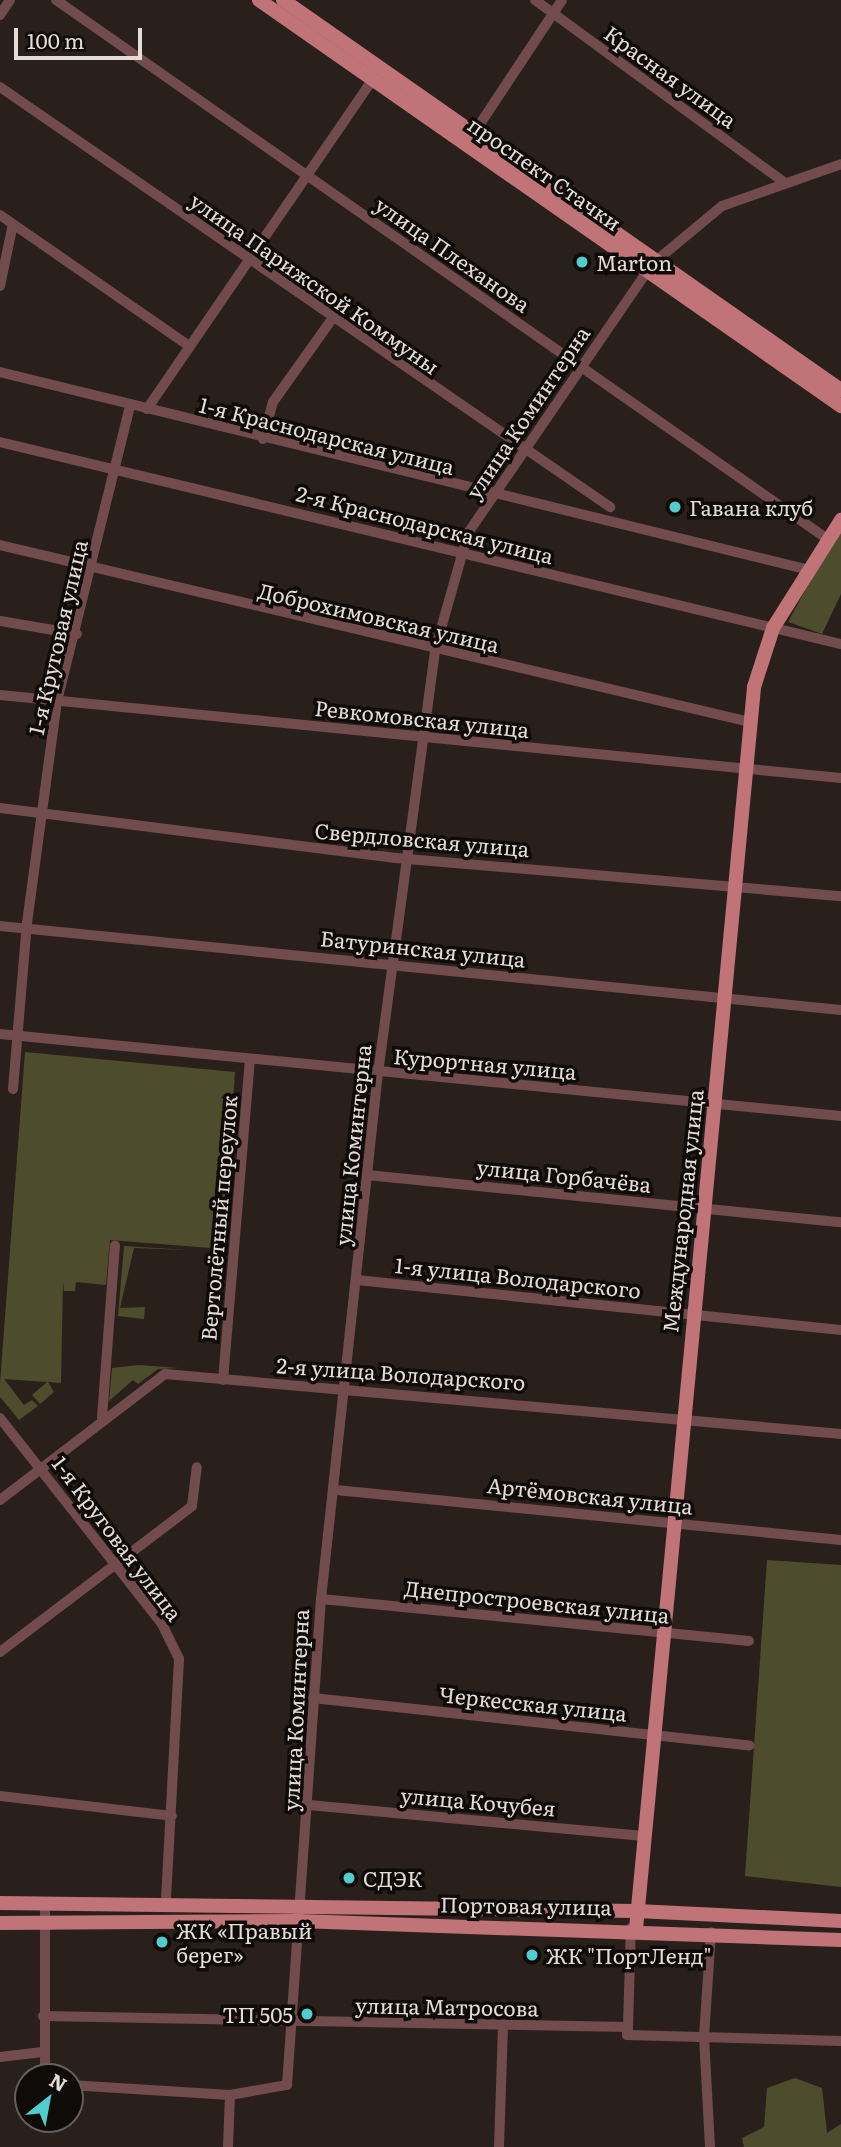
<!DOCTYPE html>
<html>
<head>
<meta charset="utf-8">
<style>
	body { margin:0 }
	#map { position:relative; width:841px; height:2147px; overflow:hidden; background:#2a201b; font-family:Literata,serif }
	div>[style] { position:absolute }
	.green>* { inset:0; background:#4d4c2d }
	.minor>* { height:10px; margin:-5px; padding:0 5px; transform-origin:5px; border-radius:5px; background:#724c4d }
	.major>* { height:14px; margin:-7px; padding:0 7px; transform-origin:7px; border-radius:7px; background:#c17477 }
	.dots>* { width:19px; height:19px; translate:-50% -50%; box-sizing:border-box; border:4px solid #0f0b09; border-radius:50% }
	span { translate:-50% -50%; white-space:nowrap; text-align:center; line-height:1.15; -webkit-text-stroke:7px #0f0b09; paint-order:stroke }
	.street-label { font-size:21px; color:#e3dcd9 }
	.poi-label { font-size:21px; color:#e3dcd9 }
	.left { translate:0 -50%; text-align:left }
	.right { translate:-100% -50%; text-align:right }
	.north { position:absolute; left:14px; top:2063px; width:70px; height:70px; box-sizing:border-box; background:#0f0b09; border:2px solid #645f5c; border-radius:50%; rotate:31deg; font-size:19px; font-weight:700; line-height:28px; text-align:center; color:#e3dcd9 }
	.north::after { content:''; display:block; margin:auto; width:24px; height:32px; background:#52cdce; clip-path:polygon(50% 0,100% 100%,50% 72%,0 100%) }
	.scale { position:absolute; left:14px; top:28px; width:128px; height:32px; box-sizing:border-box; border:4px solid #e3dcd9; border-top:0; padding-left:9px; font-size:21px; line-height:24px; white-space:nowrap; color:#e3dcd9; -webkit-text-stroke:5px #0f0b09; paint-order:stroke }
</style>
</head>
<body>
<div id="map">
	<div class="green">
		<i style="clip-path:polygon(841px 525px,841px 594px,822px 634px,788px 622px)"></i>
		<i style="clip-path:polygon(25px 1052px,235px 1072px,223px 1249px,110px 1240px,106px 1285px,76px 1282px,75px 1291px,64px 1291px,63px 1282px,61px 1383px,48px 1382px,54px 1392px,40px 1404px,32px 1395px,47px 1382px,4px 1379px,24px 1405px,32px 1400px,38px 1406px,19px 1420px,0 1397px,0 1383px)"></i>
		<i style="clip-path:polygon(124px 1246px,189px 1250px,134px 1248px,120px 1308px,145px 1307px,144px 1319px,118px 1316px)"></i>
		<i style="clip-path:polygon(139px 1365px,179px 1368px,158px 1369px,138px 1384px,133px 1380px,109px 1401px,112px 1368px)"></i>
		<i style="clip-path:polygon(767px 1560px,841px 1565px,841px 1887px,745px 1876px)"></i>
		<i style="clip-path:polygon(795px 2078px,822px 2088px,827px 2133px,841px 2124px,841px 2147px,744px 2147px,742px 2138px,764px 2127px,767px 2088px)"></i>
	</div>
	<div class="minor">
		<i style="left:56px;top:0;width:943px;rotate:34.94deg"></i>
		<i style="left:535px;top:0;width:310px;rotate:36.2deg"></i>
		<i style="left:0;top:15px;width:18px;rotate:-56deg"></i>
		<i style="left:0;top:87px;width:741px;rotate:34.55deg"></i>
		<i style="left:474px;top:133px;width:159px;rotate:-56.5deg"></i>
		<i style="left:0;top:215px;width:229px;rotate:34.7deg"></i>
		<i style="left:657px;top:260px;width:85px;rotate:-39.7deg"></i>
		<i style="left:722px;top:206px;width:126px;rotate:-19.4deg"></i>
		<i style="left:0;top:286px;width:63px;rotate:-78.2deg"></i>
		<i style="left:0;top:372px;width:834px;rotate:13.74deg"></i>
		<i style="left:147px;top:409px;width:400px;rotate:-55.6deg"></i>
		<i style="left:263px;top:439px;width:38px;rotate:-75deg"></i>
		<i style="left:273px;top:402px;width:102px;rotate:-54.6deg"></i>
		<i style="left:0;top:442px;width:865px;rotate:13.51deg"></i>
		<i style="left:0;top:545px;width:771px;rotate:13.28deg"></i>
		<i style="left:0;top:621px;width:78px;rotate:9.6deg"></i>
		<i style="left:0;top:695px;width:845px;rotate:5.64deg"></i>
		<i style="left:0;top:808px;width:399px;rotate:7.2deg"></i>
		<i style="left:396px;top:858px;width:447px;rotate:4.9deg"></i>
		<i style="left:0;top:926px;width:845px;rotate:5.7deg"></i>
		<i style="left:0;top:1034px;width:845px;rotate:5.57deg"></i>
		<i style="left:13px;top:1089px;width:167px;rotate:-85.2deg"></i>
		<i style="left:27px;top:923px;width:224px;rotate:-82.3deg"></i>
		<i style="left:57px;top:701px;width:305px;rotate:-76.1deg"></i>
		<i style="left:367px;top:1175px;width:476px;rotate:5.7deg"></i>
		<i style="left:357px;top:1280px;width:487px;rotate:5.9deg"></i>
		<i style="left:223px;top:1380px;width:322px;rotate:-85.2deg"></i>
		<i style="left:0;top:1418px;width:262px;rotate:51.8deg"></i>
		<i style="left:162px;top:1624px;width:39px;rotate:64deg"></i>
		<i style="left:179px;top:1659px;width:243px;rotate:93.1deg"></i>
		<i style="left:102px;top:1418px;width:173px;rotate:-85.7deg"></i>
		<i style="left:336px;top:1490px;width:507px;rotate:5.65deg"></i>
		<i style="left:0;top:1500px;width:208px;rotate:-37.4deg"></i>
		<i style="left:165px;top:1374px;width:679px;rotate:5.07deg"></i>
		<i style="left:321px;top:1599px;width:430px;rotate:5.6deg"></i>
		<i style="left:0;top:1652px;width:241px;rotate:-37.2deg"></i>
		<i style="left:192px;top:1506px;width:39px;rotate:-83deg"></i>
		<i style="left:313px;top:1698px;width:439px;rotate:6.2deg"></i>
		<i style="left:0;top:1796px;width:173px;rotate:6.6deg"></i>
		<i style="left:309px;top:1805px;width:336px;rotate:5.3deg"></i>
		<i style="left:43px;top:2016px;width:585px;rotate:1.08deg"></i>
		<i style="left:628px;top:2027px;width:8px;rotate:97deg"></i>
		<i style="left:627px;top:2035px;width:214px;rotate:1.6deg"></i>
		<i style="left:628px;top:2027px;width:99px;rotate:-88.3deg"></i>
		<i style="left:0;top:2057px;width:43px;rotate:-6.6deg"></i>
		<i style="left:45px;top:2077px;width:174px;rotate:-90deg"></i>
		<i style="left:70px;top:2085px;width:160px;rotate:3.6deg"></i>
		<i style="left:230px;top:2095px;width:58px;rotate:-10deg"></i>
		<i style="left:287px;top:2085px;width:487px;rotate:-86deg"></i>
		<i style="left:321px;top:1599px;width:529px;rotate:-83.82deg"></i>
		<i style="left:378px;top:1073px;width:427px;rotate:-82.3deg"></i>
		<i style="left:435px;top:650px;width:122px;rotate:-74.2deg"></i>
		<i style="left:468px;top:533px;width:319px;rotate:-55.6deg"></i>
		<i style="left:228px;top:2147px;width:52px;rotate:-87.8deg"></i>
		<i style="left:499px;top:2147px;width:120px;rotate:-88.1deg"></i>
		<i style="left:710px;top:2147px;width:110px;rotate:-93.1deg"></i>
		<i style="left:704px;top:2037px;width:105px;rotate:-86.2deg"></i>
	</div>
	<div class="major">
		<i style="left:259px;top:0;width:710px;rotate:34.9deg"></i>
		<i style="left:283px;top:0;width:681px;rotate:34.95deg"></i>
		<i style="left:0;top:1903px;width:637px;rotate:0.72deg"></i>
		<i style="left:637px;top:1911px;width:204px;rotate:2.8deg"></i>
		<i style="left:0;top:1923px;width:299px;rotate:-0.4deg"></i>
		<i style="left:299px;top:1921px;width:542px;rotate:2.01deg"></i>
		<i style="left:636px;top:1929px;width:1248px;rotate:-84.57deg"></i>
		<i style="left:754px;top:687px;width:62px;rotate:-72.1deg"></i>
		<i style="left:773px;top:628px;width:128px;rotate:-57.8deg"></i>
	</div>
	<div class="dots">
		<i style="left:582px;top:262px;background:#52cdce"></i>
		<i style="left:675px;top:507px;background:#52cdce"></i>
		<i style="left:349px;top:1878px;background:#52cdce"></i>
		<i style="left:162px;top:1942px;background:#52cdce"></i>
		<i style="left:532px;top:1955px;background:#52cdce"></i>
		<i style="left:307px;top:2014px;background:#52cdce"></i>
	</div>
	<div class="street-label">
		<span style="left:671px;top:76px;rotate:36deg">Красная улица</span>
		<span style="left:545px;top:173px;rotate:35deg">проспект Стачки</span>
		<span style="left:453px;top:254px;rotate:35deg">улица Плеханова</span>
		<span style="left:315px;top:283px;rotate:35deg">улица Парижской Коммуны</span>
		<span style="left:527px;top:412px;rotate:-56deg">улица Коминтерна</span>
		<span style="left:327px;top:435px;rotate:14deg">1-я Краснодарская улица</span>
		<span style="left:425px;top:524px;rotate:14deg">2-я Краснодарская улица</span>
		<span style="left:379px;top:617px;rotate:13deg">Доброхимовская улица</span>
		<span style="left:57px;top:637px;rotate:-77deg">1-я Круговая улица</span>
		<span style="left:422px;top:718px;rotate:6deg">Ревкомовская улица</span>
		<span style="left:422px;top:839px;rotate:5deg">Свердловская улица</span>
		<span style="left:423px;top:948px;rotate:6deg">Батуринская улица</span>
		<span style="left:485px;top:1063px;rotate:5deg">Курортная улица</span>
		<span style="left:352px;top:1145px;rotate:-84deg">улица Коминтерна</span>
		<span style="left:564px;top:1175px;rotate:6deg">улица Горбачёва</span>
		<span style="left:682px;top:1211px;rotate:-84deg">Международная улица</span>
		<span style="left:218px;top:1218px;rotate:-85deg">Вертолётный переулок</span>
		<span style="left:518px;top:1277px;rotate:6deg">1-я улица Володарского</span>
		<span style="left:401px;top:1373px;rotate:4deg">2-я улица Володарского</span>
		<span style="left:590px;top:1495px;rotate:6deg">Артёмовская улица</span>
		<span style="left:118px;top:1538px;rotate:53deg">1-я Круговая улица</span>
		<span style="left:537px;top:1601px;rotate:6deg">Днепростроевская улица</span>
		<span style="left:533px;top:1703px;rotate:6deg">Черкесская улица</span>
		<span style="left:295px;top:1710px;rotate:-87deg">улица Коминтерна</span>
		<span style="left:478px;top:1801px;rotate:5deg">улица Кочубея</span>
		<span style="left:526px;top:1905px;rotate:1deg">Портовая улица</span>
		<span style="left:447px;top:2006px;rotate:1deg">улица Матросова</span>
	</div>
	<div class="poi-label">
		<span class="left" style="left:596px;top:262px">Marton</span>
		<span class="left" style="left:689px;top:507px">Гавана клуб</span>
		<span class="left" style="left:363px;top:1878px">СДЭК</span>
		<span class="left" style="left:176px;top:1942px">ЖК «Правый<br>берег»</span>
		<span class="left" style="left:546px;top:1955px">ЖК "ПортЛенд"</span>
		<span class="right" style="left:293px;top:2014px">ТП 505</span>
	</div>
	<div class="north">N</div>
	<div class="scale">100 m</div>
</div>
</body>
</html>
